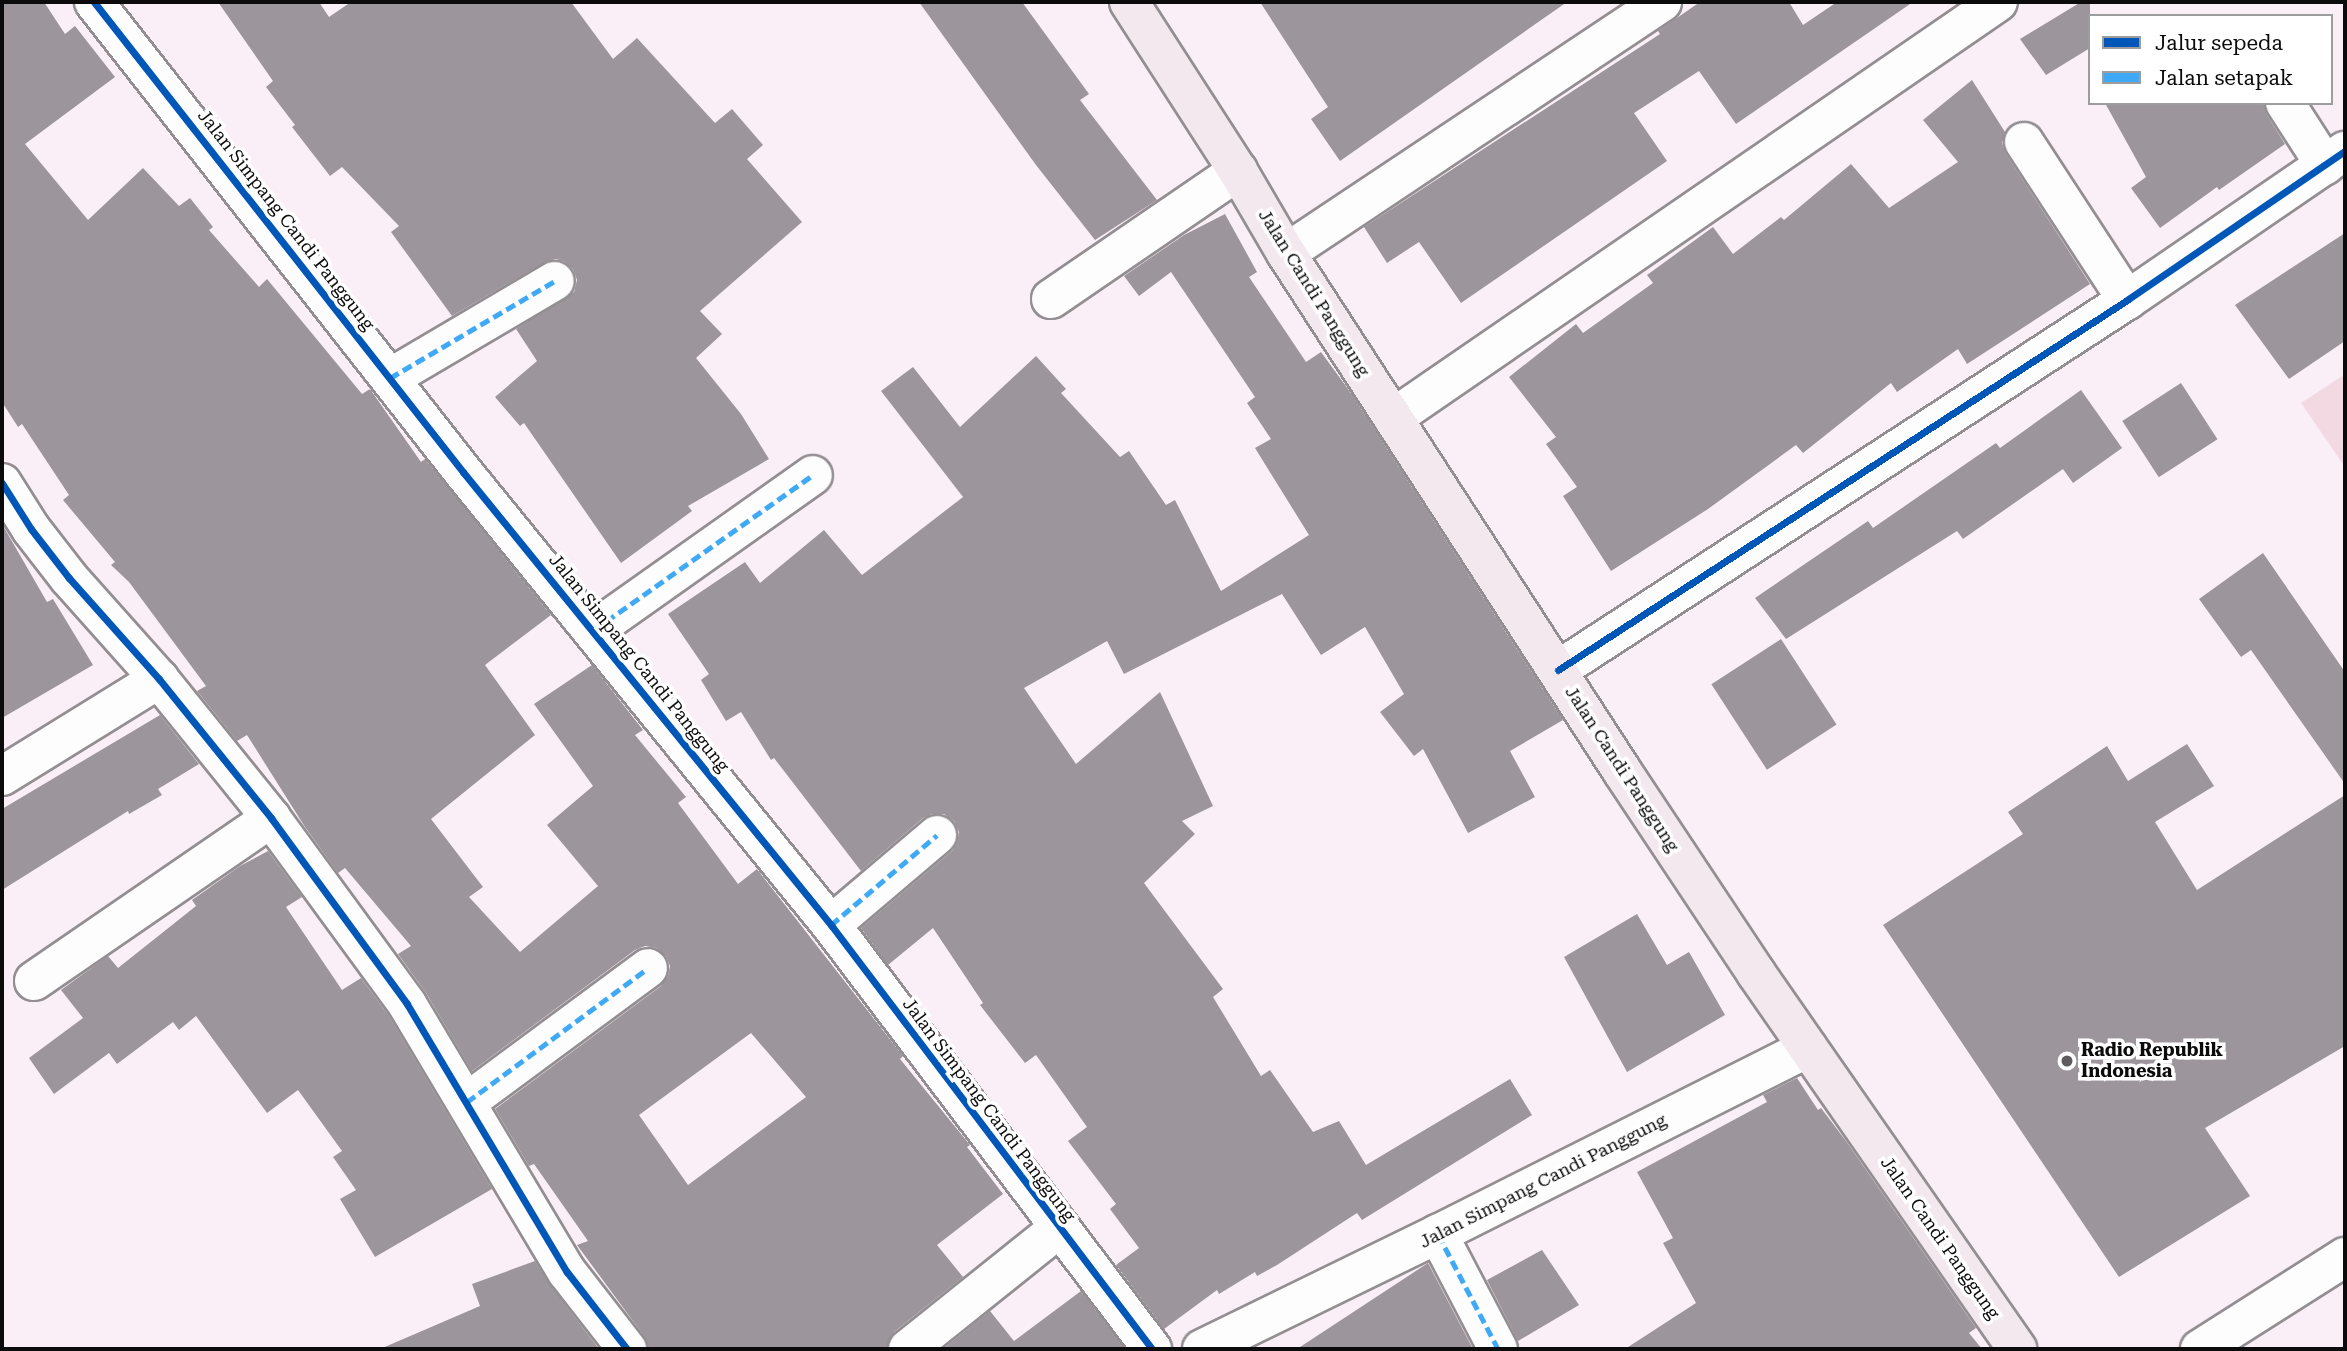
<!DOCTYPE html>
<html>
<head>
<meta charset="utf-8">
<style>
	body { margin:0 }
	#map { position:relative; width:2347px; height:1351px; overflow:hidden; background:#faeff7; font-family:"Roboto Serif",serif }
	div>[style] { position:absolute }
	.pitch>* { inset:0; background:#f3dae2 }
	.building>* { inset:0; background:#9c959b; transform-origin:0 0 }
	.roads { filter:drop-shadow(2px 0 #938e91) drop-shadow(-2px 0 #938e91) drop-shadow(0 2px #938e91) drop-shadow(0 -2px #938e91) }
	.minor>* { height:38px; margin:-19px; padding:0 19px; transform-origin:19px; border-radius:19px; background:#fefdfe }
	.tertiary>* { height:38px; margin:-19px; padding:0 19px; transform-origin:19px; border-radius:19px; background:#fefdfe }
	.secondary>* { height:38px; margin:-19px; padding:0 19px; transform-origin:19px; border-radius:19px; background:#f4e8ef }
	.quiet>* { height:5px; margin-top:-2.5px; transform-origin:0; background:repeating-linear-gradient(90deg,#3fa9f5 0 10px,transparent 0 15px) }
	.cycleway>* { height:7px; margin:-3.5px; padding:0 3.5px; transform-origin:3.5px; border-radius:3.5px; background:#0057b8 }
	.dots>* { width:19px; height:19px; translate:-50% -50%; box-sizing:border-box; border:4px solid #fff; border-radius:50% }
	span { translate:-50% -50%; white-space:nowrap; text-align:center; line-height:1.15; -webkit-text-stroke:7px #fff; paint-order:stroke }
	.street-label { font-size:18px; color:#0b0b0b }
	.poi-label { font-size:18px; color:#0b0b0b; font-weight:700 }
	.left { translate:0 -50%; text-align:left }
	.frame { position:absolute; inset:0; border:4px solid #0b0b0b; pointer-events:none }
	.legend { position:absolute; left:2088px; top:14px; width:245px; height:91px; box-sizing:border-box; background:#fff; border:2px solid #9d9d9d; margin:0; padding:9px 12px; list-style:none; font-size:21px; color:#0b0b0b }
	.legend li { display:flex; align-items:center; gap:14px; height:35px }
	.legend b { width:35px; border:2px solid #9d9d9d }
</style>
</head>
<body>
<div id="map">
	<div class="pitch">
		<i style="clip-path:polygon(2345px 374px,2345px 467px,2301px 403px)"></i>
	</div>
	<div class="building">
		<i style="clip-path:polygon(evenodd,2px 2px,44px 2px,65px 34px,75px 26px,115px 77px,25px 144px,88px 220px,143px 168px,179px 206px,190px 198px,213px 227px,209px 230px,259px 287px,267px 279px,362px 394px,370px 389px,421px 462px,425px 459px,551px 615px,485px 665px,535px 735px,431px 819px,483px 887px,469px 897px,520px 952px,598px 886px,547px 825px,593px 786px,534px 704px,592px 665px,643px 730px,635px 735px,686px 797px,678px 803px,738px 884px,757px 869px,903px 1056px,900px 1059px,970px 1145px,967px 1147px,1003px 1194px,937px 1245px,963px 1277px,894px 1332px,887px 1349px,648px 1349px,644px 1336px,577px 1245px,588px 1241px,534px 1164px,529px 1166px,495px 1109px,661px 986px,668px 976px,670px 966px,666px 956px,656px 948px,645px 946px,635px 950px,472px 1071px,426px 993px,398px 954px,411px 946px,345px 868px,338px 873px,305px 827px,247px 735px,237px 741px,197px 691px,206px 686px,129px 582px,111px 565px,115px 562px,63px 500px,69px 495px,22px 424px,18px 427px,2px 402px,2px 2px,751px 1033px,806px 1097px,688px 1185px,639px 1115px,751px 1033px)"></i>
		<i style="clip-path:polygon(218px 2px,319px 2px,329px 17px,351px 2px,571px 2px,613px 59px,637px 38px,715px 123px,732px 109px,763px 145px,747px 159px,802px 222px,700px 311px,722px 334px,696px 358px,741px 414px,769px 459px,688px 506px,692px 511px,621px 563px,524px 423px,520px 426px,495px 397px,537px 361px,516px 329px,574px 292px,577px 280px,573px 269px,565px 262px,556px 259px,545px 262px,452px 316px,391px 232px,399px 226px,342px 167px,330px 176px,292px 127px,295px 125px,266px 87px,273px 81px)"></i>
		<i style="clip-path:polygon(919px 2px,1022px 2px,1089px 94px,1080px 100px,1157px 200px,1095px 240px,1036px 165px)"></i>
		<i style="clip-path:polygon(1260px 2px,1567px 2px,1340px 161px,1311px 119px,1328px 107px)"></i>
		<i style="clip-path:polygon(1700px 2px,1789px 2px,1803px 25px,1837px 2px,1913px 2px,1736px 124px,1699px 71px,1634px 113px,1667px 161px,1461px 303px,1419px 242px,1387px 263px,1364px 227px,1660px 34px,1658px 31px)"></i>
		<i style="clip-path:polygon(2081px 2px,2090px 2px,2090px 48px,2046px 75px,2020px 39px)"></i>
		<i style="clip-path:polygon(1972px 80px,2005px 132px,2002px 143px,2006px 154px,2090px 284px,1967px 364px,1958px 349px,1897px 392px,1891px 383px,1803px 453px,1796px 445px,1708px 509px,1611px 571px,1563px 496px,1577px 487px,1546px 444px,1556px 437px,1509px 377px,1576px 324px,1583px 333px,1653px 283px,1647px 275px,1713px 227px,1733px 254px,1781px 217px,1784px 220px,1851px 164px,1889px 208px,1958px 162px,1923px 120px)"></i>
		<i style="clip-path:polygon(2105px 103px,2263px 103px,2267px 115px,2285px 144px,2219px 190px,2217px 187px,2160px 228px,2131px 188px,2146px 177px)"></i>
		<i style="clip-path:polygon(1225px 214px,1257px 272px,1249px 277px,1306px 362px,1321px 352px,1351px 393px,1563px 720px,1510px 751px,1535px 797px,1468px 833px,1423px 749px,1414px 756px,1380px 712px,1404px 694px,1365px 627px,1321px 655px,1282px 594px,1124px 674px,1107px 641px,1024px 688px,1076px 764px,1160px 692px,1213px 806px,1182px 821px,1195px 834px,1144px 883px,1223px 989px,1213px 997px,1261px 1076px,1270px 1070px,1313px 1132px,1339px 1121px,1366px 1165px,1510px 1079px,1532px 1115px,1362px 1220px,1357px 1213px,1277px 1265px,1257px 1276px,1255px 1272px,1219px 1294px,1217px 1290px,1164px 1329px,1116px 1265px,1139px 1248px,1110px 1209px,1116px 1204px,1068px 1141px,1087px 1127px,1036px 1055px,1025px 1063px,980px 1005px,983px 1003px,933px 928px,888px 965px,861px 928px,952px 851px,957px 843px,959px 832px,954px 821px,944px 814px,932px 814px,923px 818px,861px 871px,774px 758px,771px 760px,741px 712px,726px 721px,701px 680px,709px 674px,668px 614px,745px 562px,760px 583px,824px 530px,862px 575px,963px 497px,881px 391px,913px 367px,960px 427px,1036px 356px,1066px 389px,1061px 393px,1120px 457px,1129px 451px,1166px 505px,1175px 500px,1221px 591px,1309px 535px,1255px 448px,1271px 439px,1247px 403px,1255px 397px,1171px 272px,1139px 296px,1124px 276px,1184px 235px)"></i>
		<i style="clip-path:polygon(2345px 233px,2345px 341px,2289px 379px,2235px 305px)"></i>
		<i style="left:2181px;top:383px;width:67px;height:70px;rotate:57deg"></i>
		<i style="clip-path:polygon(2081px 390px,2122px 448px,2073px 483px,2063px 469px,1963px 539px,1957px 531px,1786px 639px,1755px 598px,1868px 521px,1873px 528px,1996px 443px,2000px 448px)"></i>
		<i style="clip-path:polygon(2px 524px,47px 602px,53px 599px,93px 665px,2px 718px)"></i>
		<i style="clip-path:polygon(2263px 553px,2345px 672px,2345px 784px,2251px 650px,2241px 657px,2199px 599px)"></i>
		<i style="left:1781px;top:639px;width:102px;height:83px;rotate:57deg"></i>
		<i style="clip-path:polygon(160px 715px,199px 764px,158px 789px,162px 795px,129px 814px,128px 811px,2px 890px,2px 809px)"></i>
		<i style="clip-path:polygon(2187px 744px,2214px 786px,2155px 822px,2197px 890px,2345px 795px,2345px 1046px,2205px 1128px,2250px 1196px,2119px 1277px,1883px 925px,2023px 834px,2008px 812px,2107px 746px,2128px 781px)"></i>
		<i style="clip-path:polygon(268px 851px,302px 897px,286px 907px,342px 990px,361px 978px,389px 1016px,492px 1189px,375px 1257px,340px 1199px,356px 1190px,333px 1157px,342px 1151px,298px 1090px,267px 1113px,196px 1016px,179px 1030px,173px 1022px,117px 1064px,109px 1053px,54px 1094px,29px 1058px,83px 1018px,61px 990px,108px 956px,118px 968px,196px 906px,192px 900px,240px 866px)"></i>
		<i style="clip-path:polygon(1637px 914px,1667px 965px,1689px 952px,1725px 1015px,1627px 1072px,1564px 957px)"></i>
		<i style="clip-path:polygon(1797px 1078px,1818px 1110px,1821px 1108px,1846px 1141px,1976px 1328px,1969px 1333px,1982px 1349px,1625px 1349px,1696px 1303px,1663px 1243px,1673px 1238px,1637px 1172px,1767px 1102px,1763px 1095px)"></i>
		<i style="clip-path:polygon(1542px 1250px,1579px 1305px,1518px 1341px,1487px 1280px)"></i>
		<i style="clip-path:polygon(535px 1261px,550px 1285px,599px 1349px,380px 1349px,480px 1306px,472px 1284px)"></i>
		<i style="clip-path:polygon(1428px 1263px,1473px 1349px,1297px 1349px)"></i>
		<i style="clip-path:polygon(1081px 1291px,1125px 1349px,943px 1349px,990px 1311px,1014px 1341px)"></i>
	</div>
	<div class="roads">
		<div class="minor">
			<i style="left:2285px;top:103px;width:74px;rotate:57.2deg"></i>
			<i style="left:2024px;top:142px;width:189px;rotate:56.9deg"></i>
			<i style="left:1286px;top:253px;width:452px;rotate:-33.7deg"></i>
			<i style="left:1051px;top:299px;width:227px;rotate:-34.4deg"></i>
			<i style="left:390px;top:378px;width:191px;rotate:-30.5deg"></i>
			<i style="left:1393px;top:418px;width:734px;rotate:-34.51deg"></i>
			<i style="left:2px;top:483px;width:54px;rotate:57.8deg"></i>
			<i style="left:31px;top:529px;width:62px;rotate:52.2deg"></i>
			<i style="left:69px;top:578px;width:135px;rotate:48.3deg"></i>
			<i style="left:159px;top:679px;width:179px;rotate:51.1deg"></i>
			<i style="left:271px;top:818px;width:230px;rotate:53.8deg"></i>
			<i style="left:407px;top:1004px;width:312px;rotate:59.2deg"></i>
			<i style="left:567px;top:1272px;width:98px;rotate:52.1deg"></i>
			<i style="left:594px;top:630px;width:268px;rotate:-35.3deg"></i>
			<i style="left:1558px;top:670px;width:679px;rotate:-33.03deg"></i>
			<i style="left:2127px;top:300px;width:264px;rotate:-34.4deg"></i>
			<i style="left:2px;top:776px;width:185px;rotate:-31.7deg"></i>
			<i style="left:831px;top:925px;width:139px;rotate:-40.3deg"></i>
			<i style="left:34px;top:981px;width:288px;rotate:-34.5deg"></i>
			<i style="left:467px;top:1102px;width:225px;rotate:-36.5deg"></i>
			<i style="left:908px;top:1349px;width:192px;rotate:-38.7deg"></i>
			<i style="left:1498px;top:1349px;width:130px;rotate:-117.6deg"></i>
			<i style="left:1438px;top:1234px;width:414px;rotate:-26.7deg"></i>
			<i style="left:2200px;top:1349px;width:172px;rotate:-32.4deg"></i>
		</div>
		<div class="tertiary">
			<i style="left:94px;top:2px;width:598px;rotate:51.86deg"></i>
			<i style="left:463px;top:472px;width:584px;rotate:50.91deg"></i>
			<i style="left:831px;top:925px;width:532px;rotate:52.87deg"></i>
			<i style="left:1202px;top:1349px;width:263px;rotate:-26deg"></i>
		</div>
		<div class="secondary">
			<i style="left:1129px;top:2px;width:201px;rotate:57.2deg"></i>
			<i style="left:1238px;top:171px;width:95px;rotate:59.7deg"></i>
			<i style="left:1286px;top:253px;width:617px;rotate:57.03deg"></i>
			<i style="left:1622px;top:771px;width:242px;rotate:56.4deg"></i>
			<i style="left:1756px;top:973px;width:458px;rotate:55.2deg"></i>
		</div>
	</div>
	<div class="quiet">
		<i style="left:390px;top:378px;width:191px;rotate:-30.5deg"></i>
		<i style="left:594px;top:630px;width:268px;rotate:-35.3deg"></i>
		<i style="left:831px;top:925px;width:139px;rotate:-40.3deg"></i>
		<i style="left:467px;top:1102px;width:225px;rotate:-36.5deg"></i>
		<i style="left:1438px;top:1234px;width:130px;rotate:62.4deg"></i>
	</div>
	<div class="cycleway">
		<i style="left:94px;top:2px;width:598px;rotate:51.86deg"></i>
		<i style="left:463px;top:472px;width:584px;rotate:50.91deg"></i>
		<i style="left:831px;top:925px;width:532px;rotate:52.87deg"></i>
		<i style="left:2px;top:483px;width:54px;rotate:57.8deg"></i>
		<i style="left:31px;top:529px;width:62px;rotate:52.2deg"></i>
		<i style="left:69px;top:578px;width:135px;rotate:48.3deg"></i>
		<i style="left:159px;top:679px;width:179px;rotate:51.1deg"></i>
		<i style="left:271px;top:818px;width:230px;rotate:53.8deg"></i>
		<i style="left:407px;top:1004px;width:312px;rotate:59.2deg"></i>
		<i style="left:567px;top:1272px;width:98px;rotate:52.1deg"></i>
		<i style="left:1558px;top:670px;width:679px;rotate:-33.03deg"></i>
		<i style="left:2127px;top:300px;width:264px;rotate:-34.4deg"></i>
	</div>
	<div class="dots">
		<i style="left:2067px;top:1061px;background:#5f5b5e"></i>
	</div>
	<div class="street-label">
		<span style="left:286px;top:220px;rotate:52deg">Jalan Simpang Candi Panggung</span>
		<span style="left:1314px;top:293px;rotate:58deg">Jalan Candi Panggung</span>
		<span style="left:639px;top:663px;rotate:51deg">Jalan Simpang Candi Panggung</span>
		<span style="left:1622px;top:769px;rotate:57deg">Jalan Candi Panggung</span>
		<span style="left:989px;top:1110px;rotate:53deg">Jalan Simpang Candi Panggung</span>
		<span style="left:1543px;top:1181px;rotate:-27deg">Jalan Simpang Candi Panggung</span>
		<span style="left:1940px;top:1238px;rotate:55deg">Jalan Candi Panggung</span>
	</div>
	<div class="poi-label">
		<span class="left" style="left:2081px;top:1061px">Radio Republik<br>Indonesia</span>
	</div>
	<div class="frame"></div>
	<ul class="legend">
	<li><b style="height:9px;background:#0057b8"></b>Jalur sepeda</li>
	<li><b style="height:9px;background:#3fa9f5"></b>Jalan setapak</li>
	</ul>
</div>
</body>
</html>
